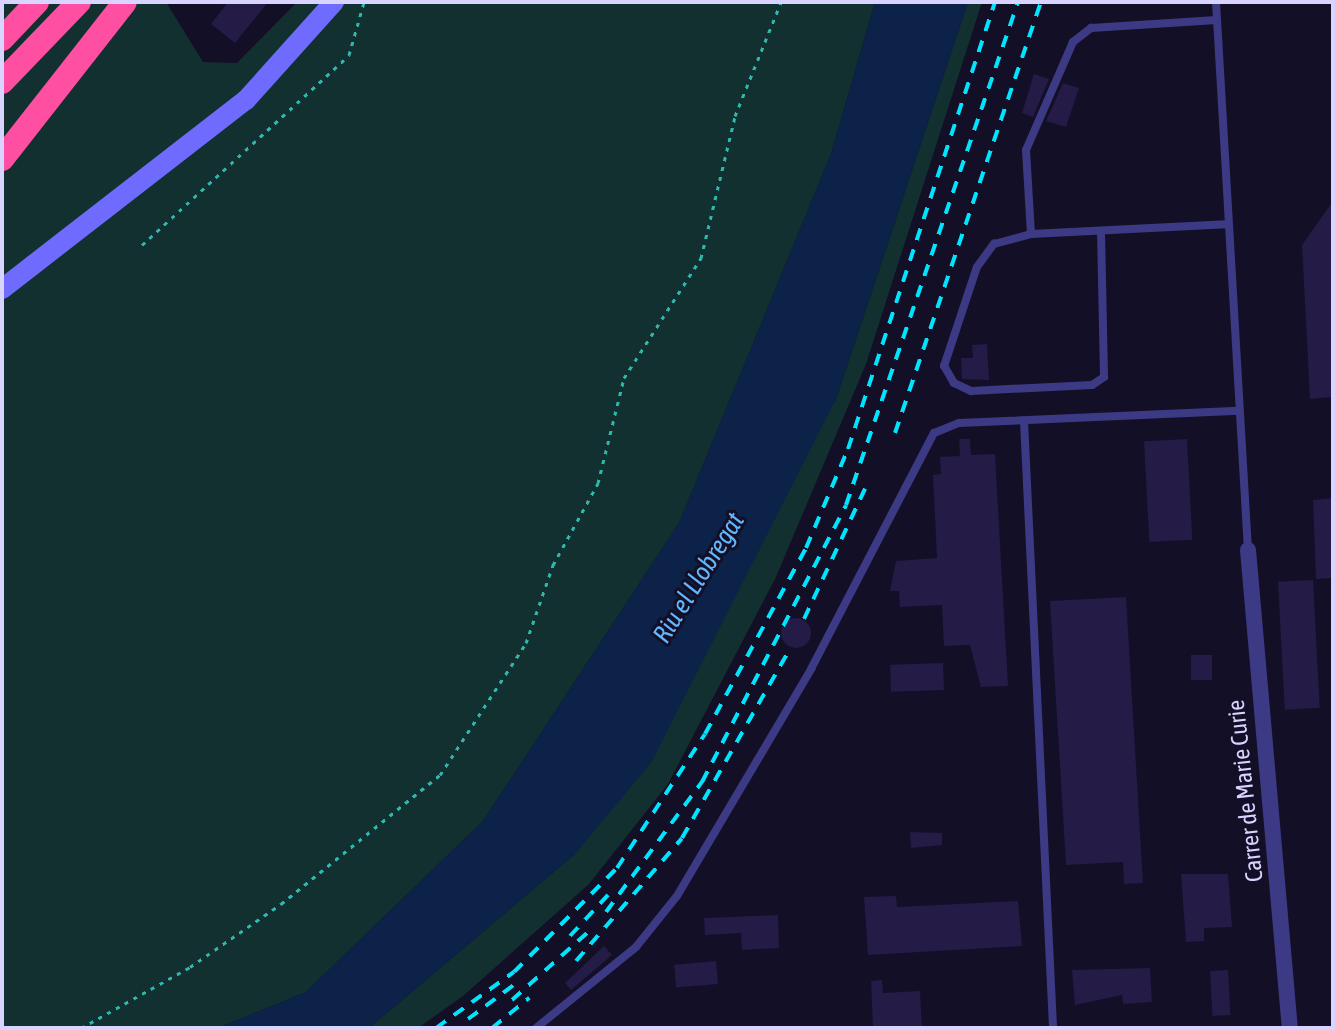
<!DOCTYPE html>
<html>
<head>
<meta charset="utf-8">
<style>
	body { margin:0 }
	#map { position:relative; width:1335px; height:1030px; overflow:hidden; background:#130f26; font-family:"Asap Condensed",sans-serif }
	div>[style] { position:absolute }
	.green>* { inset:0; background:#12302f }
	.water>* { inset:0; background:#0c2248 }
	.building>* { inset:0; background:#241b47; transform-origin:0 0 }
	.round { border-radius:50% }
	.path>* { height:3px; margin-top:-1.5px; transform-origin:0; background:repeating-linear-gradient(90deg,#2fb8b0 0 4px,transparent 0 10px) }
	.lane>* { height:8px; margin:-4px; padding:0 4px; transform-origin:4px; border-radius:4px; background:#3d3a85 }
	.street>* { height:16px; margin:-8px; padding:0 8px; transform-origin:8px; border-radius:8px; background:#3d3a85 }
	.secondary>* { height:20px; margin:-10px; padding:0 10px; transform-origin:10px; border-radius:10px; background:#6f6bff }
	.highway>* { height:24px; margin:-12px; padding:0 12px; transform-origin:12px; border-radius:12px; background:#ff4fa3 }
	.rail>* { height:4px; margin-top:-2px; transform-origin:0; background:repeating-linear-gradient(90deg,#00e5ff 0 12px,transparent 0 22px) }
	span { translate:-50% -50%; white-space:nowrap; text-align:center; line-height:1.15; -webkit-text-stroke:6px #130f26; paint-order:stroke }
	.street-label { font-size:24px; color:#d9d4ff }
	.water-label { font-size:26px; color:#62b6ff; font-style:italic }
	.frame { position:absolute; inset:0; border:4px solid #d9d4ff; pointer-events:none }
</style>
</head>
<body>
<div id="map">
	<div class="green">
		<i style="clip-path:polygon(2px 2px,166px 2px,203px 62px,237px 63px,297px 2px,875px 2px,831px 154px,679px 523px,483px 821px,306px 992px,218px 1028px,2px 1028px)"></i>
		<i style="clip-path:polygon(968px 2px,982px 2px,866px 364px,776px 577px,668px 784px,589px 884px,463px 996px,418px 1028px,369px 1028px,575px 854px,836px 399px)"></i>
	</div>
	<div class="water">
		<i style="clip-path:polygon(875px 2px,968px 2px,836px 399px,651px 763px,575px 854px,369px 1028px,218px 1028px,306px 992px,483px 821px,679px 523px,831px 154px)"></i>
	</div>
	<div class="building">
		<i style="clip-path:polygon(228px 2px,268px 2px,235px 43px,211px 24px)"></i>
		<i style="clip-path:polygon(1034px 74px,1049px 79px,1033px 117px,1022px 113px)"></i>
		<i style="clip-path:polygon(1063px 83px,1079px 88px,1066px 127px,1046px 121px)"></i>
		<i style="clip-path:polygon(1333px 201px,1333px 397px,1310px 399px,1302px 245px)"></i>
		<i style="clip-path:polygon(987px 344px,989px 380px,962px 379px,961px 358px,973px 358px,972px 345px)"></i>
		<i style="clip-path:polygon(959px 439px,970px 439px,971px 455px,995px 454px,1008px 686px,981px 687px,970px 645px,944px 646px,942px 605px,900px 607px,899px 591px,890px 591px,896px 561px,937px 558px,933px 475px,941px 474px,940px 457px,960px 456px)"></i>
		<i style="left:1187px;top:439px;width:101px;height:43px;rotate:87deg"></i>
		<i style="clip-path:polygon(1333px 498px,1333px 578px,1316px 579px,1313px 500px)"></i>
		<i style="left:1313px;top:580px;width:128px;height:35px;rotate:87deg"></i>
		<i style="clip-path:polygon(1126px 597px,1143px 883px,1124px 884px,1123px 862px,1066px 865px,1050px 601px)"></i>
		<i class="round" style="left:781px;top:618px;width:30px;height:30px"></i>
		<i style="left:1191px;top:655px;width:21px;height:25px"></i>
		<i style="left:943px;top:663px;width:27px;height:53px;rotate:88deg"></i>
		<i style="clip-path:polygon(910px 832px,942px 833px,942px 845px,911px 848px)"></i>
		<i style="clip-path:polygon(1181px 874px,1228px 874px,1232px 927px,1204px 928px,1204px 941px,1186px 942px)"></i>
		<i style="clip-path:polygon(896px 896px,897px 907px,1018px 901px,1022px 946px,868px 955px,864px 897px)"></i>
		<i style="clip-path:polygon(778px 915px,779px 948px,742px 950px,741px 933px,705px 935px,704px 918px)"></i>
		<i style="clip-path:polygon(604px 946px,612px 955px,571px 990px,565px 983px)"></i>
		<i style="left:716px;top:961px;width:23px;height:42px;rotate:85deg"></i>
		<i style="clip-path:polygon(1150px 968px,1152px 1002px,1123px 1004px,1122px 995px,1075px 1005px,1072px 970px)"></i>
		<i style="left:1228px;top:970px;width:45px;height:18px;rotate:87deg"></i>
		<i style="clip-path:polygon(882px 980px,883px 993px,920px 991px,922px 1028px,873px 1028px,871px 981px)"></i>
	</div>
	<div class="path">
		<i style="left:142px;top:245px;width:281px;rotate:-42.5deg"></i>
		<i style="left:349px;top:55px;width:55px;rotate:-74.2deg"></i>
		<i style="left:81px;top:1028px;width:125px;rotate:-29.2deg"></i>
		<i style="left:190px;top:967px;width:111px;rotate:-34.7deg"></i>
		<i style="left:281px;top:904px;width:205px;rotate:-39.1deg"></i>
		<i style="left:440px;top:775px;width:158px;rotate:-56.9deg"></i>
		<i style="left:526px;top:643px;width:83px;rotate:-70.9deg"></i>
		<i style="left:553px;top:565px;width:94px;rotate:-61.2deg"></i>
		<i style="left:598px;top:483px;width:108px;rotate:-76.1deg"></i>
		<i style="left:624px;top:378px;width:143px;rotate:-57.3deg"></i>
		<i style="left:701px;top:258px;width:146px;rotate:-76.5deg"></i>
		<i style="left:735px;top:116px;width:123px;rotate:-68deg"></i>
	</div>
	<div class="lane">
		<i style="left:1216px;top:2px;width:549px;rotate:86.66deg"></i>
		<i style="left:1101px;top:232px;width:145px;rotate:88.8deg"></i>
		<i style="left:1104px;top:377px;width:14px;rotate:146deg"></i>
		<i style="left:1092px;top:385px;width:121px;rotate:177.2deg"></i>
		<i style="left:971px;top:391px;width:19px;rotate:-155deg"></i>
		<i style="left:954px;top:383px;width:20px;rotate:-120deg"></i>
		<i style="left:944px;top:366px;width:104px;rotate:-71.6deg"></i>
		<i style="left:977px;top:267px;width:29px;rotate:-54deg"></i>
		<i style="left:994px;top:244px;width:38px;rotate:-15deg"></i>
		<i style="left:1031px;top:234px;width:84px;rotate:-93.4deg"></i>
		<i style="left:1026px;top:150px;width:118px;rotate:-66.5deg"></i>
		<i style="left:1073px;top:42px;width:23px;rotate:-38deg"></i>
		<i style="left:1091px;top:28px;width:126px;rotate:-3.6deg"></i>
		<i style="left:1031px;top:234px;width:195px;rotate:-2.9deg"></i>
		<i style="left:1024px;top:421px;width:608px;rotate:87.26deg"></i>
		<i style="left:536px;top:1028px;width:129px;rotate:-39deg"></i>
		<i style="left:636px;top:947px;width:65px;rotate:-51.2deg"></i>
		<i style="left:677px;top:896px;width:264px;rotate:-59.4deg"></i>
		<i style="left:811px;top:669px;width:266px;rotate:-62.5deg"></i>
		<i style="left:934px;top:433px;width:27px;rotate:-22deg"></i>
		<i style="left:959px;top:423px;width:280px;rotate:-2.5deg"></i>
	</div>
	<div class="street">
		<i style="left:1248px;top:550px;width:480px;rotate:85deg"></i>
	</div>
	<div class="secondary">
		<i style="left:2px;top:289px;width:309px;rotate:-37.8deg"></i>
		<i style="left:246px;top:100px;width:132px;rotate:-48.1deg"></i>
	</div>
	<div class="highway">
		<i style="left:2px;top:39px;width:51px;rotate:-46.6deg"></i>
		<i style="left:2px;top:82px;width:111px;rotate:-46.1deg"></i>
		<i style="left:2px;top:159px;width:199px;rotate:-51.9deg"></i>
	</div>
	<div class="rail">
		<i style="left:895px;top:433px;width:455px;rotate:-71.3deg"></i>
		<i style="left:804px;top:619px;width:144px;rotate:-64.9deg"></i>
		<i style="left:606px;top:912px;width:162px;rotate:-53.6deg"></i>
		<i style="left:702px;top:782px;width:312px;rotate:-62.5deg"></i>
		<i style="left:846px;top:505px;width:532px;rotate:-71.12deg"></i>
		<i style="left:570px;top:936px;width:56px;rotate:-47.2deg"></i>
		<i style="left:576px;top:961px;width:162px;rotate:-49.2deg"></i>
		<i style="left:682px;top:838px;width:218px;rotate:-60.3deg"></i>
		<i style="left:512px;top:1000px;width:101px;rotate:-41.8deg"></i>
		<i style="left:468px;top:1019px;width:64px;rotate:-36.7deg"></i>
		<i style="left:436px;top:1028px;width:96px;rotate:-35.7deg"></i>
		<i style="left:514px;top:972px;width:146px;rotate:-45.3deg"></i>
		<i style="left:617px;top:868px;width:160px;rotate:-56.7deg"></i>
		<i style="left:705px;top:734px;width:212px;rotate:-61.5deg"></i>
		<i style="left:806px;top:548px;width:108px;rotate:-67deg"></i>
		<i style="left:848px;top:449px;width:471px;rotate:-71.8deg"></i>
		<i style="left:492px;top:1028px;width:48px;rotate:-39deg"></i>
	</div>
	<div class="street-label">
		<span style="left:1245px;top:791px;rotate:-96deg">Carrer de Marie Curie</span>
	</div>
	<div class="water-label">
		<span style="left:699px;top:578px;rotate:-58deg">Riu el Llobregat</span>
	</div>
	<div class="frame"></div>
</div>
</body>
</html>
